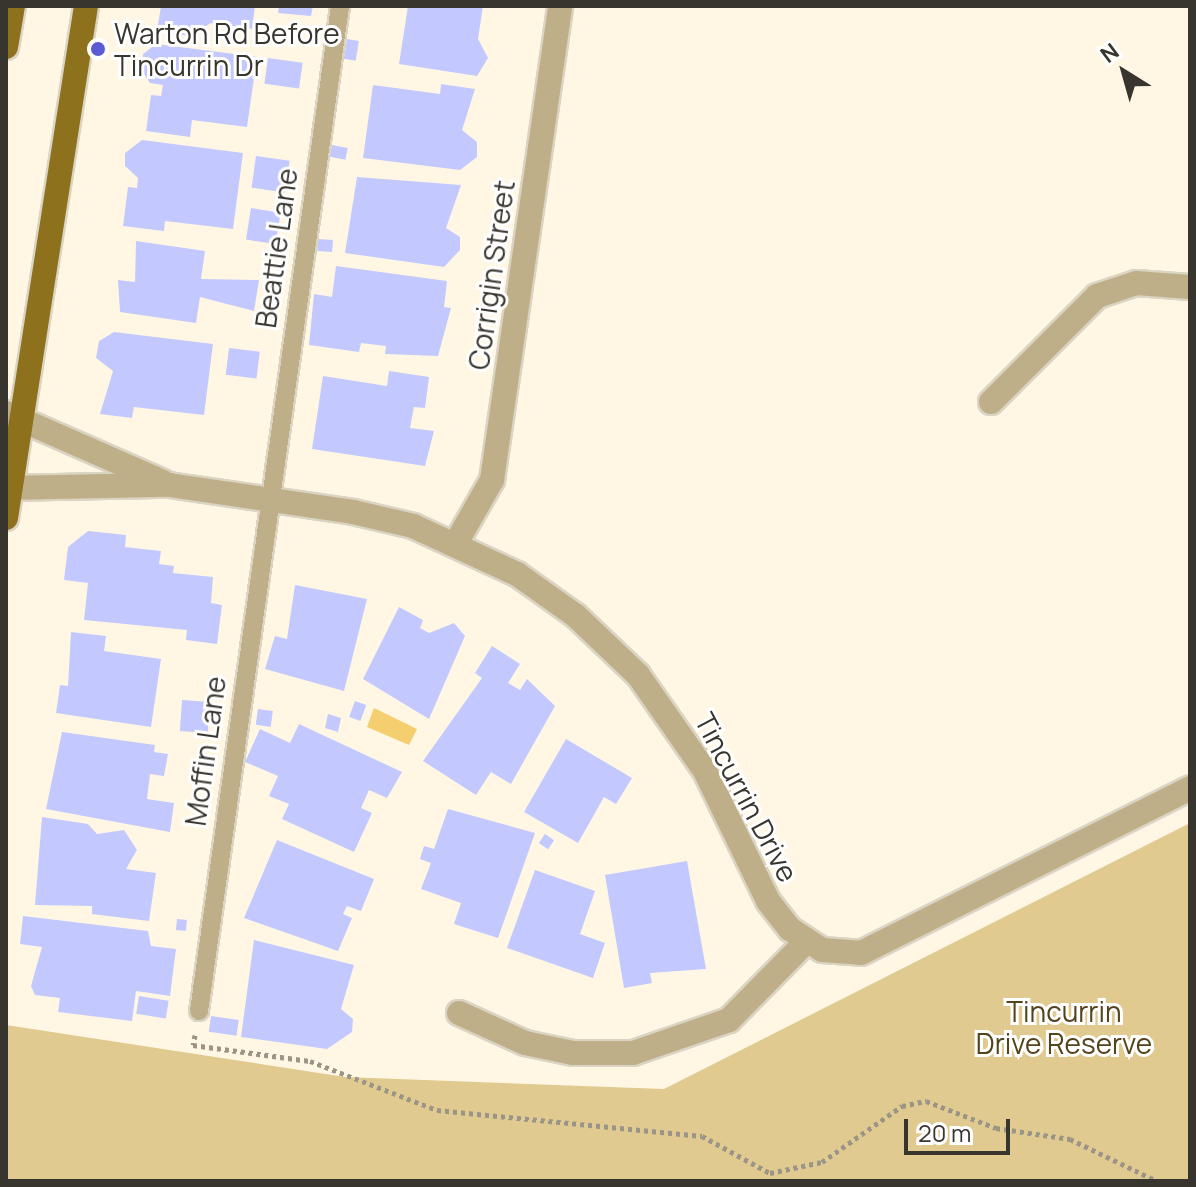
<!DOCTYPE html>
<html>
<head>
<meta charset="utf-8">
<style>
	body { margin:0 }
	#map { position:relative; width:1196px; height:1187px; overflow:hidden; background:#fff7e4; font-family:Manrope,sans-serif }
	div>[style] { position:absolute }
	.green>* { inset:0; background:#e1ca8f }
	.water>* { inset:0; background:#f4ce6f }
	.building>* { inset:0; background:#c3c9fe; transform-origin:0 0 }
	.path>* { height:5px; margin-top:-2.5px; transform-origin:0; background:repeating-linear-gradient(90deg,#9b9588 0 4px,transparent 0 8px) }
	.roads { filter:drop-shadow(2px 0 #dbd4c3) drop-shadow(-2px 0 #dbd4c3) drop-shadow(0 2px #dbd4c3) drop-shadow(0 -2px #dbd4c3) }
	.lane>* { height:18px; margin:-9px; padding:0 9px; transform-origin:9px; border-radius:9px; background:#bfaf89 }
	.street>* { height:24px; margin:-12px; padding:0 12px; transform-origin:12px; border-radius:12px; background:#bfaf89 }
	.primary>* { height:24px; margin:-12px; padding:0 12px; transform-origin:12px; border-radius:12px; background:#8e711d }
	.dots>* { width:22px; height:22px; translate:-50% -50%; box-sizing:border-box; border:4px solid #fff; border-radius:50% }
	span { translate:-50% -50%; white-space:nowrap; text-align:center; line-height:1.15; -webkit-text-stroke:6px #fff; paint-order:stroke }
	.poi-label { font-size:28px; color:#38352e }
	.left { translate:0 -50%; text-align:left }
	.street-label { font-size:28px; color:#38352e }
	.park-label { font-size:28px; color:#54441c }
	.frame { position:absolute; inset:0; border:8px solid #38352e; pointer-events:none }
	.north { position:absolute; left:1084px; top:32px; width:80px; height:80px; -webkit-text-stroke:6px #fff; paint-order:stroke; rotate:323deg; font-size:22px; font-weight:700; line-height:32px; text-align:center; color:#38352e }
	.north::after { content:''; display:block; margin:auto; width:28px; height:36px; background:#38352e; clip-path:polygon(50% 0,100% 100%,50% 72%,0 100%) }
	.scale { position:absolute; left:904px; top:1119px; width:106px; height:36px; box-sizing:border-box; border:4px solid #38352e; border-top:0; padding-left:10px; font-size:24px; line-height:28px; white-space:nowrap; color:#38352e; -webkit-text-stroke:6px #fff; paint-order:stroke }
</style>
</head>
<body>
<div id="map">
	<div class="green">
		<i style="clip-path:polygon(1190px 823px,1190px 1181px,6px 1181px,6px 1025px,345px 1077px,664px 1089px)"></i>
	</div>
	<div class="water">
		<i style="clip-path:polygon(374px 708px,417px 729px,409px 745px,367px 727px)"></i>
	</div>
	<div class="building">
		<i style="clip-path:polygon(161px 6px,255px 6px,252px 29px,211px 23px,190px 36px,157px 31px)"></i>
		<i style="clip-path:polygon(279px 6px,313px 6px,311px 16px,278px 13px)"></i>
		<i style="clip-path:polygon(408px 6px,483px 6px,478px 39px,488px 58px,477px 76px,399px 64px)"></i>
		<i style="left:347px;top:39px;width:12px;height:20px;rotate:9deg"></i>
		<i style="clip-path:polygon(156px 44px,257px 57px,247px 127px,192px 120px,190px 137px,146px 131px,151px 95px,161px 96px,163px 85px,150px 83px,142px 71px,143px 54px)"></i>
		<i style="left:268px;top:58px;width:35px;height:26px;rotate:8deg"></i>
		<i style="clip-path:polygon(441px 84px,475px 89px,462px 130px,477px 142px,477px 157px,460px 170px,363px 158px,373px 85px,440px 94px)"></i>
		<i style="clip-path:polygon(142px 140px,243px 153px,233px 229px,165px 221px,164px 231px,123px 226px,128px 187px,137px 188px,138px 178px,125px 166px,125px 153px)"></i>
		<i style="left:332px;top:145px;width:16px;height:12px;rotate:11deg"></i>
		<i style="left:256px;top:156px;width:34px;height:32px;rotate:8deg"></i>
		<i style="clip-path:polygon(357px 177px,461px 185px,446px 228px,460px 237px,460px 250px,444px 267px,345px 253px)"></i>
		<i style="left:251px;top:208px;width:30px;height:32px;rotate:9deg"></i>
		<i style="left:318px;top:239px;width:15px;height:12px;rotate:4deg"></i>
		<i style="clip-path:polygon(136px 241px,205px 251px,201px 279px,259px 280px,254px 311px,200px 297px,196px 323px,120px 312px,118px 280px,135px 282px)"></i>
		<i style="clip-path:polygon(336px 266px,447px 281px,444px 307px,451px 308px,438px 356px,385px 354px,386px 346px,361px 343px,359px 352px,309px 345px,314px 294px,332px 297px)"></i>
		<i style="clip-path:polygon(114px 332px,213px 344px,204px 415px,134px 407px,132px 418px,100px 414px,113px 371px,96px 358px,99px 341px)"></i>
		<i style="left:229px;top:348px;width:31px;height:27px;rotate:7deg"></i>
		<i style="clip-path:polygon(389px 371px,429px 377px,425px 408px,414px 407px,410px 428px,434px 431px,425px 466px,312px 449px,323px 376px,387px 386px)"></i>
		<i style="clip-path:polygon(88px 531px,126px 535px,125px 547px,161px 551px,159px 564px,174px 566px,173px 573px,213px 577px,211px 603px,222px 605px,217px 644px,186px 640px,187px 630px,84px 620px,88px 583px,64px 580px,68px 547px)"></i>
		<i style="clip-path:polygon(295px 585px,367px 599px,344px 691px,265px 669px,275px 636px,287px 639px)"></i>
		<i style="clip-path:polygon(399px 607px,423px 620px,420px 628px,429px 633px,454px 623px,465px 636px,429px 719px,363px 679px)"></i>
		<i style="clip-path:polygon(71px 632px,106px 636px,104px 651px,161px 659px,151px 727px,56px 713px,60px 685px,68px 686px)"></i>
		<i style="clip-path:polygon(492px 646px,520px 664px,508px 683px,520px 690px,527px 679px,555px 706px,511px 784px,491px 772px,476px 795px,423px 761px,482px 678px,475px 673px)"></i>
		<i style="left:182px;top:700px;width:28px;height:31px;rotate:4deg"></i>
		<i style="left:355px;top:701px;width:12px;height:17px;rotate:20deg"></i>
		<i style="left:258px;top:709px;width:15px;height:16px;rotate:8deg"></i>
		<i style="clip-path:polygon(328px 714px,341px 718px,338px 732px,325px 728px)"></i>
		<i style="clip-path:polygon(299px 724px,402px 772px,387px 798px,369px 790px,361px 808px,372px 813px,354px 852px,282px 819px,289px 804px,269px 796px,278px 776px,245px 762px,260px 729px,290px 743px)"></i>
		<i style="clip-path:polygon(62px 732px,155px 745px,154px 752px,168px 754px,164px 776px,150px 774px,147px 799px,174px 803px,170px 832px,46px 809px)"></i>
		<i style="clip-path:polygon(566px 739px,632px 778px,616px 804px,604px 797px,578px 843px,524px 812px)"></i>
		<i style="clip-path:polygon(448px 809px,535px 833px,498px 938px,454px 924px,461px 903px,421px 889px,431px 863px,420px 859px,424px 846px,434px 849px)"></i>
		<i style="clip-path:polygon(42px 817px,88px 824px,97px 834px,124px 830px,137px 850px,126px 869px,156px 873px,149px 921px,92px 914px,92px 906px,35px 905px)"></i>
		<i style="left:545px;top:834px;width:11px;height:11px;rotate:34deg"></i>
		<i style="clip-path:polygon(277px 840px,374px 879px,361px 911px,347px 906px,343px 914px,352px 918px,338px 951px,244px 918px)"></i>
		<i style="clip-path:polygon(687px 861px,706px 969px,650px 973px,652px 983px,624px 988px,605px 875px)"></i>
		<i style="clip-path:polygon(535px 870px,595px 891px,580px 934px,605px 943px,593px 978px,507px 948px)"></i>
		<i style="clip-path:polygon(23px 916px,148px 931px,151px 946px,176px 949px,170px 996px,136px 991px,132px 1021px,58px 1012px,60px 998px,35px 995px,31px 986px,42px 947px,20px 944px)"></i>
		<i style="left:177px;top:919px;width:10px;height:11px;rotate:6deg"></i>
		<i style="clip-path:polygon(254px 940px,354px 965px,341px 1009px,353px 1019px,352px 1032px,327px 1049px,241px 1037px)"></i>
		<i style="left:139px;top:996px;width:30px;height:18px;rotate:9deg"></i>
		<i style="left:211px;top:1016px;width:28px;height:16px;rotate:8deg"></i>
	</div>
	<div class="path">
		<i style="left:195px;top:1035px;width:10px;rotate:101deg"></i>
		<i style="left:193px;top:1045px;width:118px;rotate:7.8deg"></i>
		<i style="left:310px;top:1061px;width:136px;rotate:21.1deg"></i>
		<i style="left:437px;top:1110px;width:266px;rotate:5.6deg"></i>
		<i style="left:702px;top:1136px;width:77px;rotate:28.6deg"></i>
		<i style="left:770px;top:1173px;width:53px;rotate:-11.9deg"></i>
		<i style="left:822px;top:1162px;width:98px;rotate:-35deg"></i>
		<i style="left:902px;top:1106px;width:25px;rotate:-12deg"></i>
		<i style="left:926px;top:1101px;width:75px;rotate:21.1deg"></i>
		<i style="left:996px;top:1128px;width:75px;rotate:8.5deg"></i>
		<i style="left:1070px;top:1139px;width:97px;rotate:25.8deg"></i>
	</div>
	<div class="roads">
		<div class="lane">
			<i style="left:199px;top:1011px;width:1015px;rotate:-82.01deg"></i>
		</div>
		<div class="street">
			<i style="left:991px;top:402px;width:150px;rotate:-45deg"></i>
			<i style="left:1097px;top:296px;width:41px;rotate:-18.4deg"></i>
			<i style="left:1136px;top:283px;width:54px;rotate:4.2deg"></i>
			<i style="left:6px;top:413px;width:171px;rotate:23.7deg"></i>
			<i style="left:6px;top:488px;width:163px;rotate:-1.1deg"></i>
			<i style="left:169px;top:485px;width:186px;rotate:8.3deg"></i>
			<i style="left:353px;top:512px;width:62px;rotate:13.1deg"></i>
			<i style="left:413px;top:526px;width:115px;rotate:24.8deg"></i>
			<i style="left:517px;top:574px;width:72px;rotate:35.4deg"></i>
			<i style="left:576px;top:616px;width:86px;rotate:43.6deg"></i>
			<i style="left:638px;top:675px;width:117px;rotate:55.1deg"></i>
			<i style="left:705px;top:771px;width:144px;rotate:64.1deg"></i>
			<i style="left:768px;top:901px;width:36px;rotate:52deg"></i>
			<i style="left:790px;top:929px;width:38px;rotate:33deg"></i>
			<i style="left:822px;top:950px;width:39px;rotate:4deg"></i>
			<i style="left:861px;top:953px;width:368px;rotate:-26.6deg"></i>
			<i style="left:456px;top:543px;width:73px;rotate:-60.3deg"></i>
			<i style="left:492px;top:480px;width:479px;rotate:-81.8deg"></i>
			<i style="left:459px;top:1013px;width:72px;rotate:24.4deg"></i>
			<i style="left:525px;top:1043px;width:49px;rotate:11.8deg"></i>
			<i style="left:573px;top:1053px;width:60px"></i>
			<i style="left:633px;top:1053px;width:102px;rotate:-19deg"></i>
			<i style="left:729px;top:1020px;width:111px;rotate:-45.4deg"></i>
		</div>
		<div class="primary">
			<i style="left:6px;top:47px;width:42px;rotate:-80.3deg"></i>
			<i style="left:6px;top:518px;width:518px;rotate:-81.12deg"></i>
		</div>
	</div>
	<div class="dots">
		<i style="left:98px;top:49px;background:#5d5bd3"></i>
	</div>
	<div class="poi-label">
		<span class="left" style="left:114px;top:49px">Warton Rd Before<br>Tincurrin Dr</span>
	</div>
	<div class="street-label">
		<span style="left:276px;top:248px;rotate:-82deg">Beattie Lane</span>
		<span style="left:491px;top:275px;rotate:-82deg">Corrigin Street</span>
		<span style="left:205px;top:751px;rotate:-82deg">Moffin Lane</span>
		<span style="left:747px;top:797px;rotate:62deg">Tincurrin Drive</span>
	</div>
	<div class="park-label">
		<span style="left:1064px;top:1027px">Tincurrin<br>Drive Reserve</span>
	</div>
	<div class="frame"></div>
	<div class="north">N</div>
	<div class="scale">20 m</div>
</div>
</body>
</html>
